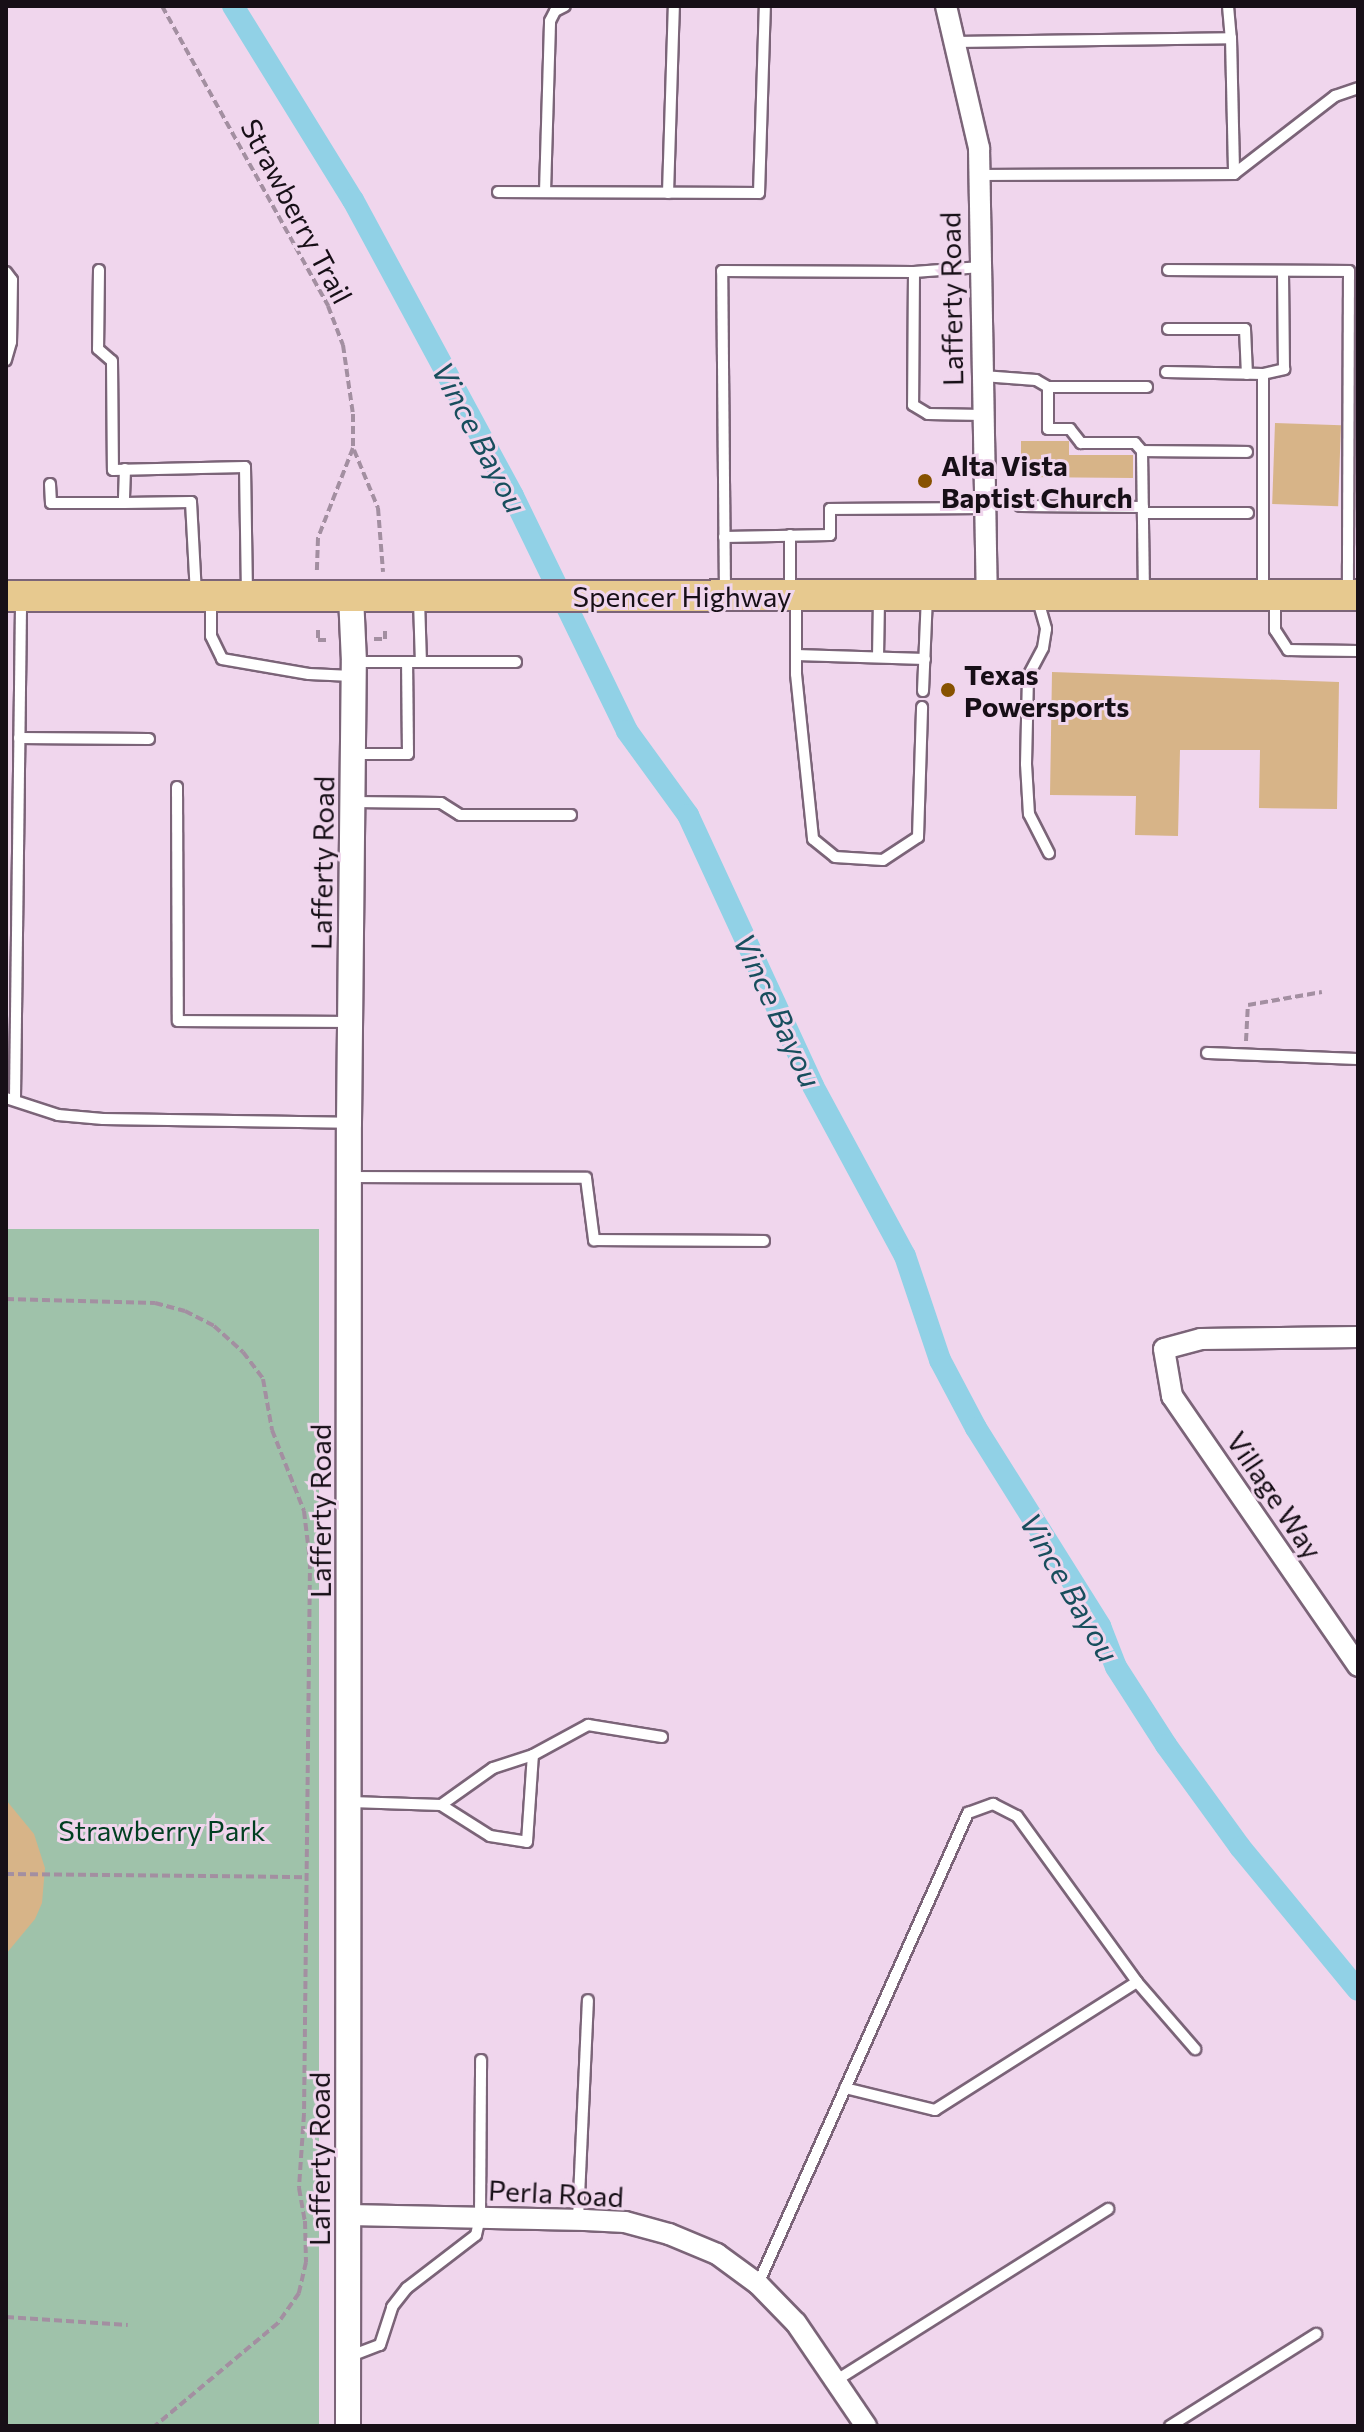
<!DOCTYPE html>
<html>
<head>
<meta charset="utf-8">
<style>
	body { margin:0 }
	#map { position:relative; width:1364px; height:2432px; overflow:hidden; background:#f0d6ed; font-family:Commissioner,sans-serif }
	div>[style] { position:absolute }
	.green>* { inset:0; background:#9fc2aa; transform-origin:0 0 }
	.canal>* { height:22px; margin:-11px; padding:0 11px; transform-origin:11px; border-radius:11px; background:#91d1e6 }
	.building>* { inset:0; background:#d7b488; transform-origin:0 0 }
	.path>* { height:4px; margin-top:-2px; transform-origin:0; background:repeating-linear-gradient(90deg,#a38fa1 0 8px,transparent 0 12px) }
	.roads { filter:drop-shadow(2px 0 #7b6478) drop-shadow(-2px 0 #7b6478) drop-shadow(0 2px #7b6478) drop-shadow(0 -2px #7b6478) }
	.service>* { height:10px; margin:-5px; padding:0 5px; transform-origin:5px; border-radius:5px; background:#fff }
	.minor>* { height:20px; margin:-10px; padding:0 10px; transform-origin:10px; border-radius:10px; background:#fff }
	.tertiary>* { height:24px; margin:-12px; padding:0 12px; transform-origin:12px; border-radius:12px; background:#fff }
	.primary>* { height:30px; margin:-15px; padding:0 15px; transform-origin:15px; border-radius:15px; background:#e7c98f }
	.dots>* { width:22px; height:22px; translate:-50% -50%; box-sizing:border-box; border:4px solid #f0d6ed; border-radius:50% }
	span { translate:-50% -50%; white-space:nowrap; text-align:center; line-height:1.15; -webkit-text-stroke:6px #f0d6ed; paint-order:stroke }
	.street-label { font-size:28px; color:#170f17 }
	.poi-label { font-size:28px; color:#170f17; font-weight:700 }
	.left { translate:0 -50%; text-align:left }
	.park-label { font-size:28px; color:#003f21 }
	.water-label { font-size:30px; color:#184e5d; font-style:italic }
	.frame { position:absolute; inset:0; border:8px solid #170f17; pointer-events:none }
</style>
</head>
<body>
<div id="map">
	<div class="green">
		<i style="left:319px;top:1229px;width:1197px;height:313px;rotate:90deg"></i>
	</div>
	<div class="canal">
		<i style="left:233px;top:6px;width:228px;rotate:58.3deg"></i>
		<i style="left:353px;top:200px;width:336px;rotate:61.6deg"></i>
		<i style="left:513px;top:496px;width:261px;rotate:64.1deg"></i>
		<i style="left:627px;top:731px;width:104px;rotate:54deg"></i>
		<i style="left:688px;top:815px;width:298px;rotate:65.2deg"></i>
		<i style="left:813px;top:1086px;width:193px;rotate:61.6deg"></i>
		<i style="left:905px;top:1256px;width:110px;rotate:71.4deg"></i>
		<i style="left:940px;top:1360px;width:77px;rotate:62.1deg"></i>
		<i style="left:976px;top:1428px;width:234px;rotate:57.9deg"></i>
		<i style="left:1100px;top:1626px;width:44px;rotate:68.7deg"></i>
		<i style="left:1116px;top:1667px;width:93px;rotate:57.3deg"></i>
		<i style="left:1166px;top:1745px;width:126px;rotate:54deg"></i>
		<i style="left:1240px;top:1847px;width:185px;rotate:50.5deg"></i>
	</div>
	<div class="building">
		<i style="left:1275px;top:423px;width:66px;height:81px;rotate:2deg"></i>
		<i style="clip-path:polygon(1021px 441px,1069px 441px,1069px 455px,1133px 455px,1133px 478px,1021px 477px)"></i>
		<i style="clip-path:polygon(1052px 672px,1339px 682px,1337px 809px,1259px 808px,1260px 750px,1180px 750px,1178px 836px,1135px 835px,1136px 796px,1050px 795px)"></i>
		<i style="clip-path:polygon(6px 1800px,34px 1834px,45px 1868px,42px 1903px,35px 1919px,6px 1954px)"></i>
	</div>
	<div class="path">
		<i style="left:162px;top:6px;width:343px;rotate:61deg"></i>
		<i style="left:328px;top:306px;width:42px;rotate:69deg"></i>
		<i style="left:343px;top:345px;width:70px;rotate:81.8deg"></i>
		<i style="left:353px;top:414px;width:34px;rotate:90deg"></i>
		<i style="left:353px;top:448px;width:97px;rotate:111.3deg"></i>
		<i style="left:318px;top:538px;width:32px;rotate:92deg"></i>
		<i style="left:354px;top:450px;width:63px;rotate:67.5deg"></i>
		<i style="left:378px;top:508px;width:64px;rotate:85.5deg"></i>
		<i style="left:318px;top:630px;width:10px;rotate:90deg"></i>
		<i style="left:318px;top:640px;width:11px"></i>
		<i style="left:374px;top:639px;width:11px"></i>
		<i style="left:385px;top:639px;width:10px;rotate:-90deg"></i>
		<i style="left:1246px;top:1041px;width:36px;rotate:-87deg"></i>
		<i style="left:1248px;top:1005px;width:75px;rotate:-10deg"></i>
		<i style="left:6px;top:1299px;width:149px;rotate:1.5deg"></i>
		<i style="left:155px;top:1303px;width:31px;rotate:15deg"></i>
		<i style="left:185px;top:1311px;width:33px;rotate:27deg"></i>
		<i style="left:214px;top:1326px;width:39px;rotate:42deg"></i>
		<i style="left:243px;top:1352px;width:34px;rotate:53deg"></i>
		<i style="left:263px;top:1379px;width:52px;rotate:80deg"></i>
		<i style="left:272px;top:1430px;width:87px;rotate:68.4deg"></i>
		<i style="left:304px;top:1511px;width:50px;rotate:83.2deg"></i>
		<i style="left:310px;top:1561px;width:553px;rotate:90.62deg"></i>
		<i style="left:304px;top:2114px;width:74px;rotate:93.9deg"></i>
		<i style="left:299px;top:2188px;width:34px;rotate:80deg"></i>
		<i style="left:305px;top:2221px;width:41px;rotate:88.6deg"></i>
		<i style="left:306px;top:2262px;width:32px;rotate:103deg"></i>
		<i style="left:299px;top:2293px;width:37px;rotate:125deg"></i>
		<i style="left:278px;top:2323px;width:160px;rotate:140.1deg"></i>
		<i style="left:6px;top:1874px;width:300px;rotate:0.6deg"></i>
		<i style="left:6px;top:2317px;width:122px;rotate:3.8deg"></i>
	</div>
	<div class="roads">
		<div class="service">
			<i style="left:1228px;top:6px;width:32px;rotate:85deg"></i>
			<i style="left:954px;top:42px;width:277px;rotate:-0.8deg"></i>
			<i style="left:1231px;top:38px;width:136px;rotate:88.7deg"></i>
			<i style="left:1234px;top:174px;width:255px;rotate:179.8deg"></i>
			<i style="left:1234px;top:174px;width:128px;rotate:-37.7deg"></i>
			<i style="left:1335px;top:96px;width:24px;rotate:-19deg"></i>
			<i style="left:498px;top:192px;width:261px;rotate:0.2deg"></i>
			<i style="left:759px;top:193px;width:187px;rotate:-88.2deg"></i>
			<i style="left:545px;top:192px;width:171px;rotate:-88.3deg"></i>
			<i style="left:550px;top:21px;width:11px;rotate:-63deg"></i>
			<i style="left:555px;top:11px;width:11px;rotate:-27deg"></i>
			<i style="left:668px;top:193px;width:187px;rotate:-88.2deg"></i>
			<i style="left:99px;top:270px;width:79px;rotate:90.7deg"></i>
			<i style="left:98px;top:349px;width:18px;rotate:41deg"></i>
			<i style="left:112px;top:361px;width:109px;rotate:89.5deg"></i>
			<i style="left:113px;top:470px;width:132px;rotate:-1.3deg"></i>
			<i style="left:245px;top:467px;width:127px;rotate:89.1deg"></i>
			<i style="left:1168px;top:270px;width:181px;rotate:0.3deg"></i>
			<i style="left:1349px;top:271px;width:322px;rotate:90.2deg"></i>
			<i style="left:6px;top:272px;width:10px;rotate:53deg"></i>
			<i style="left:12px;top:280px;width:62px;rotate:90.9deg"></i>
			<i style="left:11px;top:342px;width:19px;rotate:106deg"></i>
			<i style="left:914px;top:272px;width:133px;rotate:90.4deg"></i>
			<i style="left:913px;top:405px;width:17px;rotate:31deg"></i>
			<i style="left:928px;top:414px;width:55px;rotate:1deg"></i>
			<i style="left:1168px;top:329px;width:77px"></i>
			<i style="left:1245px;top:329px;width:45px;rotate:87.5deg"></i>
			<i style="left:1166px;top:372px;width:97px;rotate:1.2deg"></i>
			<i style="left:983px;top:376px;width:53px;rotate:4.3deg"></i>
			<i style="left:1036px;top:380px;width:14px;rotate:30deg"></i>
			<i style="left:1048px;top:387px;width:42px;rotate:90deg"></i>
			<i style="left:1048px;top:429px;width:22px"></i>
			<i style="left:1070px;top:429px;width:18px;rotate:52deg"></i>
			<i style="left:1081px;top:443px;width:54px"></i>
			<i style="left:1135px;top:443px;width:11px;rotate:49deg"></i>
			<i style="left:1142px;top:451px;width:140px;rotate:89.2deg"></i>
			<i style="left:1048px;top:387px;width:99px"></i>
			<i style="left:1142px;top:451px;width:105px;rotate:0.5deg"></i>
			<i style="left:125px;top:469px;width:34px;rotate:92deg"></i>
			<i style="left:124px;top:503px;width:67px;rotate:-0.9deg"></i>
			<i style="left:191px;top:502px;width:92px;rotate:86.9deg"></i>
			<i style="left:50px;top:484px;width:19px;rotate:87deg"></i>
			<i style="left:51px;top:503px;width:73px"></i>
			<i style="left:1020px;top:506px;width:123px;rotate:0.5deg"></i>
			<i style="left:1143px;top:513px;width:105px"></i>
			<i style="left:790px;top:535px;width:58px;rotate:90deg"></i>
			<i style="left:724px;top:537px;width:106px;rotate:-1.1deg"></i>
			<i style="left:830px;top:535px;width:26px;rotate:-90deg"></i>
			<i style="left:830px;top:509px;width:155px;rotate:-0.4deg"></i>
			<i style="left:1263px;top:593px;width:219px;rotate:-90deg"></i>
			<i style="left:1263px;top:374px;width:22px;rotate:-13deg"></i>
			<i style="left:1284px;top:369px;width:98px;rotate:-90.6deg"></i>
			<i style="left:725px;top:594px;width:323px;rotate:-90.5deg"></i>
			<i style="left:722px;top:271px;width:192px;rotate:0.3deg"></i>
			<i style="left:914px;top:272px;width:67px;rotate:-4.3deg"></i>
			<i style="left:1037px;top:597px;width:33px;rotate:74deg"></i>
			<i style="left:1046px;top:629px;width:19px;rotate:99deg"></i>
			<i style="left:1043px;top:648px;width:32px;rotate:118deg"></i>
			<i style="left:1028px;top:676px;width:88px;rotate:91.3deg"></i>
			<i style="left:1026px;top:764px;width:50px;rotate:86.6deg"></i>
			<i style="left:1029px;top:814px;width:44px;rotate:62.9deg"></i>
			<i style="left:211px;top:598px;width:38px;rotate:90deg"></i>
			<i style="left:211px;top:636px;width:25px;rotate:64deg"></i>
			<i style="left:222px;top:659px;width:88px;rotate:9.8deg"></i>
			<i style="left:309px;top:674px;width:43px;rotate:2.7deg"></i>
			<i style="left:796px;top:598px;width:76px;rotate:90deg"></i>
			<i style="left:796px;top:674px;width:166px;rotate:84.1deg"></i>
			<i style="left:813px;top:839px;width:28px;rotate:39deg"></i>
			<i style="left:835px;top:857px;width:48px;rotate:3.6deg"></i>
			<i style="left:883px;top:860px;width:42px;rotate:-33.3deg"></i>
			<i style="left:918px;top:837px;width:130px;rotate:-88.2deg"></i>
			<i style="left:1275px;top:598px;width:32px;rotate:90deg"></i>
			<i style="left:1275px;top:630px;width:24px;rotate:57deg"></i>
			<i style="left:1288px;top:650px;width:70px;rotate:0.8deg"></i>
			<i style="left:419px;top:600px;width:62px;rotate:88.2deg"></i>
			<i style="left:796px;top:655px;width:129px;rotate:1.8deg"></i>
			<i style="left:878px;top:657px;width:58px;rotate:-89deg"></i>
			<i style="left:354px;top:662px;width:162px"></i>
			<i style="left:923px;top:691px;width:94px;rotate:-87.6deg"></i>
			<i style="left:19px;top:738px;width:130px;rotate:0.4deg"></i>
			<i style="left:353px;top:754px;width:55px"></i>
			<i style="left:408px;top:754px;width:92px;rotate:-90.6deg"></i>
			<i style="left:177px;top:787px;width:234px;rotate:89.8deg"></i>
			<i style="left:178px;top:1021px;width:171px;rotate:0.3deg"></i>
			<i style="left:353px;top:802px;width:88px;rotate:0.7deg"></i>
			<i style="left:441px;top:803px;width:22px;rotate:32deg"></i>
			<i style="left:460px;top:815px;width:111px"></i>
			<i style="left:1207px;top:1053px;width:151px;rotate:2.3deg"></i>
			<i style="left:6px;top:1098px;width:55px;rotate:18.1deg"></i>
			<i style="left:58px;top:1115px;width:45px;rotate:5.1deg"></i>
			<i style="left:103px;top:1119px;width:245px;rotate:0.9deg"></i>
			<i style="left:15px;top:1098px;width:498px;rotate:-89.3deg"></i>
			<i style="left:350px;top:1177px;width:236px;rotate:0.2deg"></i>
			<i style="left:586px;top:1178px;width:63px;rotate:82.6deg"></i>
			<i style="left:594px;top:1240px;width:170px;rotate:0.3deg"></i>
			<i style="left:351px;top:1802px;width:90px;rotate:1.9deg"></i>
			<i style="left:441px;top:1805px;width:64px;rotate:-35.4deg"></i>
			<i style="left:493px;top:1768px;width:42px;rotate:-18deg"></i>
			<i style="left:533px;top:1755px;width:63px;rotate:-28.6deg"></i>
			<i style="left:588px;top:1725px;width:75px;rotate:9.2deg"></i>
			<i style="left:441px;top:1805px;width:58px;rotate:32.3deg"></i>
			<i style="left:490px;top:1836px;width:37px;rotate:9deg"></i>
			<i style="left:527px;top:1842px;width:87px;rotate:-86.1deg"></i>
			<i style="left:845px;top:2088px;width:93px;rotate:13.7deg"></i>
			<i style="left:935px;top:2110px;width:239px;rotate:-32.4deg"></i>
			<i style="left:578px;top:2219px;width:219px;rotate:-87.4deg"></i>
			<i style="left:758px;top:2284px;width:516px;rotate:-65.97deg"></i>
			<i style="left:968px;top:1813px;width:27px;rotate:-20deg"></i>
			<i style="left:993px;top:1804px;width:27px;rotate:27deg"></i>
			<i style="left:1017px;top:1816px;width:205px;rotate:54.1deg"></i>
			<i style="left:1137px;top:1982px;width:89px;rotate:49.1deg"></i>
			<i style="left:348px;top:2357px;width:34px;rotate:-21deg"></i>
			<i style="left:380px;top:2345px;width:40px;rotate:-72deg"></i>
			<i style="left:392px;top:2307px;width:24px;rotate:-52deg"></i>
			<i style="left:407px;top:2288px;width:87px;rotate:-37.5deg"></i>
			<i style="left:476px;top:2235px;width:18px;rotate:-77deg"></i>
			<i style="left:480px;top:2217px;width:157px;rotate:-89.6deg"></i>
			<i style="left:835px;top:2381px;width:323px;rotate:-32.2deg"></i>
			<i style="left:1170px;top:2426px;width:173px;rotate:-32.2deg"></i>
		</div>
		<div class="minor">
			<i style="left:946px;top:6px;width:146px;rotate:76.9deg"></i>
			<i style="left:979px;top:148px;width:447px;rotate:89deg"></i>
			<i style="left:1358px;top:1337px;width:157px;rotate:179.3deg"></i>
			<i style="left:1201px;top:1339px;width:38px;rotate:165deg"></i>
			<i style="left:1164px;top:1349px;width:48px;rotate:80.3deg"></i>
			<i style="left:1172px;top:1396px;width:328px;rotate:55.4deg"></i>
			<i style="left:349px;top:2215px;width:236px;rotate:1.2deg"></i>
			<i style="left:585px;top:2220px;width:40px;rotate:2.9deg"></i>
			<i style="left:625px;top:2222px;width:46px;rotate:15.3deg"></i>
			<i style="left:669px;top:2234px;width:52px;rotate:22.6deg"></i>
			<i style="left:717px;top:2254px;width:51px;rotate:36.2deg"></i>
			<i style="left:758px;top:2284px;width:54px;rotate:45.7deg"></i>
			<i style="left:796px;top:2323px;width:125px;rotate:55.8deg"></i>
		</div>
		<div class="tertiary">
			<i style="left:348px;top:2426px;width:1303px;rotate:-89.96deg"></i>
			<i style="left:349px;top:1123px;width:461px;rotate:-89.4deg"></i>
			<i style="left:354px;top:662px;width:66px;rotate:-92.6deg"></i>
		</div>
		<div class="primary">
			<i style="left:6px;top:596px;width:1352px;rotate:-0.04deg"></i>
		</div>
	</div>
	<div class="dots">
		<i style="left:925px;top:481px;background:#875200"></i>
		<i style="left:948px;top:690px;background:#875200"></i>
	</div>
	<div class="street-label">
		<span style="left:297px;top:211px;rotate:62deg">Strawberry Trail</span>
		<span style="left:951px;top:299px;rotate:-91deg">Lafferty Road</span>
		<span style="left:682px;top:596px">Spencer Highway</span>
		<span style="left:322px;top:863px;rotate:-89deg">Lafferty Road</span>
		<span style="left:1275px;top:1495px;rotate:56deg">Village Way</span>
		<span style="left:320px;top:1511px;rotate:-90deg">Lafferty Road</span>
		<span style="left:319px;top:2159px;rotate:-90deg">Lafferty Road</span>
		<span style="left:556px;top:2193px;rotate:3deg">Perla Road</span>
	</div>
	<div class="poi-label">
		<span class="left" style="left:941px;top:481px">Alta Vista<br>Baptist Church</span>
		<span class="left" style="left:964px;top:690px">Texas<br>Powersports</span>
	</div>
	<div class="park-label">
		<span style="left:162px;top:1830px">Strawberry Park</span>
	</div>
	<div class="water-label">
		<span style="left:480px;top:437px;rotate:62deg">Vince Bayou</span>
		<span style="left:778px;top:1010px;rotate:65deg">Vince Bayou</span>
		<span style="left:1070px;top:1587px;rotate:60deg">Vince Bayou</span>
	</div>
	<div class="frame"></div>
</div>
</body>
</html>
